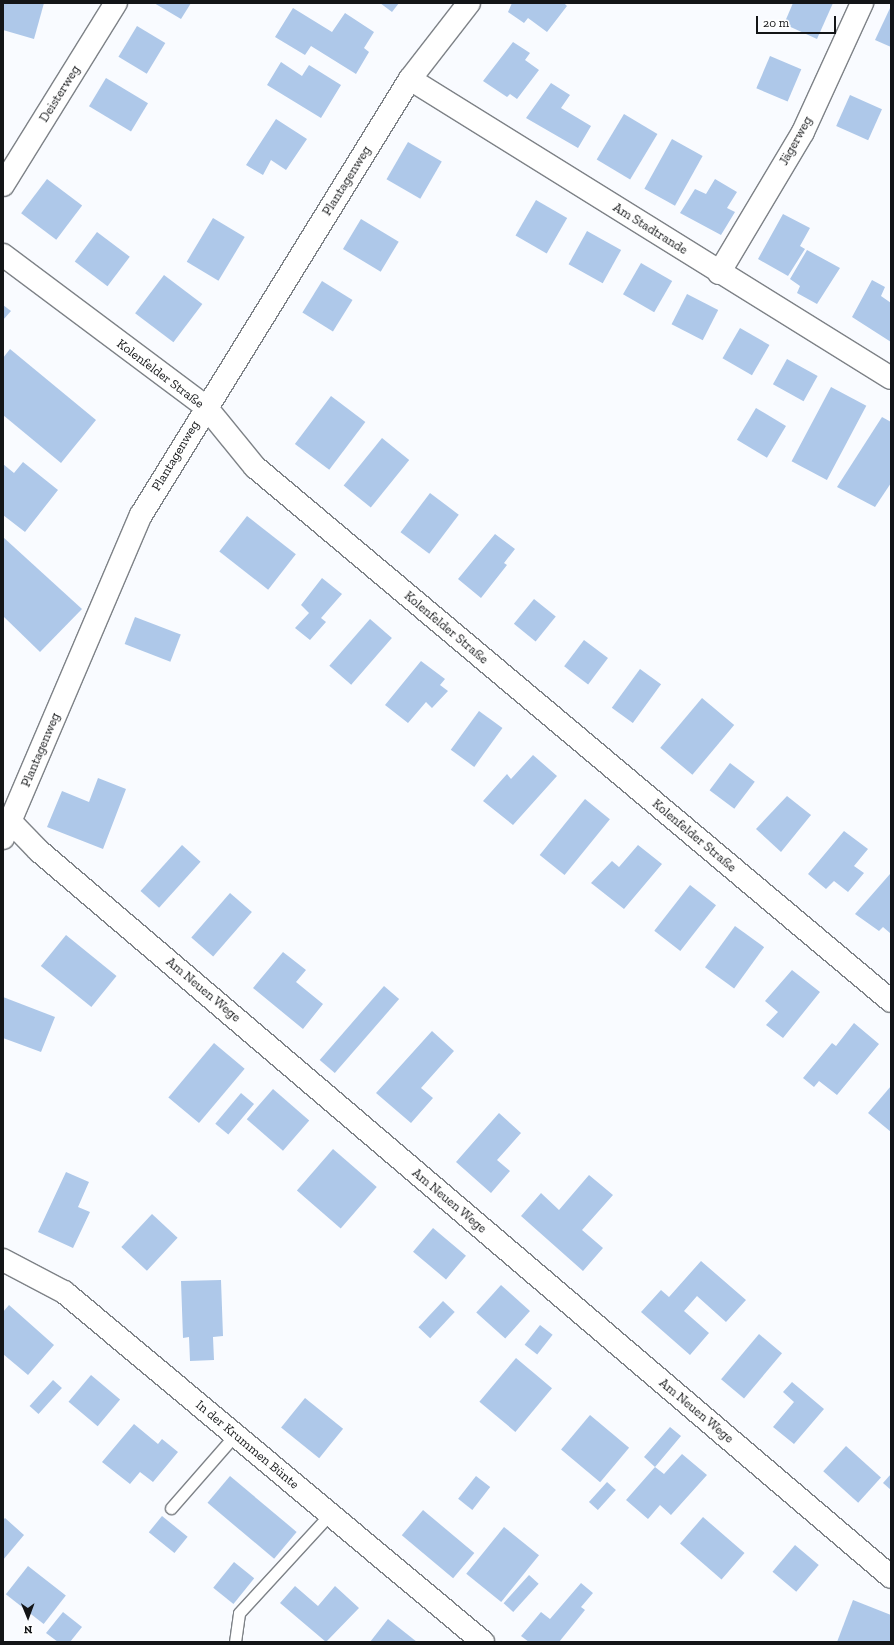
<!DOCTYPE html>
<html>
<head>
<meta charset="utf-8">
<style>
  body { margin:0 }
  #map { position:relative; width:894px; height:1645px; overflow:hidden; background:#f9fbff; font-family:"Zilla Slab",serif }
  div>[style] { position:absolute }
  .building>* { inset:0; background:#aec8e9; transform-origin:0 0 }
  .roads { filter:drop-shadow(1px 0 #7e8287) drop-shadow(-1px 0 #7e8287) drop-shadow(0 1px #7e8287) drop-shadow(0 -1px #7e8287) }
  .service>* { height:11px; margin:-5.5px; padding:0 5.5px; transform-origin:5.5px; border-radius:5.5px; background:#fff }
  .minor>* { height:22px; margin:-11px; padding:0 11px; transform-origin:11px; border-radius:11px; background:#fff }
  .secondary>* { height:22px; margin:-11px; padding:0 11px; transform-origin:11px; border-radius:11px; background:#fff }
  span { translate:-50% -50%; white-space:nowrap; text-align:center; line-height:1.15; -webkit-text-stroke:3px #fff; paint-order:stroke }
  .street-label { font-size:13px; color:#131517 }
  .frame { position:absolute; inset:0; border:4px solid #131517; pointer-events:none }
  .north { position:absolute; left:8px; top:1597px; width:40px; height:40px; -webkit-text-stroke:3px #fff; paint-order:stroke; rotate:179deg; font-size:11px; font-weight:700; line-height:16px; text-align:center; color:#131517 }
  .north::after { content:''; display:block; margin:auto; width:14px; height:18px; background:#131517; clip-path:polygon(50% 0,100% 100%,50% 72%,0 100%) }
  .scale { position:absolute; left:756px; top:16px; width:80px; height:18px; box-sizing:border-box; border:2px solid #131517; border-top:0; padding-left:5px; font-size:12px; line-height:14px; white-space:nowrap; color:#131517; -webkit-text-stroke:3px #fff; paint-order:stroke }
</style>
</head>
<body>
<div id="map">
  <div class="building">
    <div style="clip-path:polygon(3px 3px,44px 3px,34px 39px,3px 30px)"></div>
    <div style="clip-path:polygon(154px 3px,191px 3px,181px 19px)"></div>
    <div style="clip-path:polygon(380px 3px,399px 3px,392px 12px)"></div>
    <div style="clip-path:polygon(512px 3px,564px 3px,567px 6px,547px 32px,528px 18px,524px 23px,508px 12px)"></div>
    <div style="clip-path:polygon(793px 3px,833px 3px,817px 39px,784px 24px)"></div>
    <div style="clip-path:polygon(891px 6px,891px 47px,875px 40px)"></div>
    <div style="clip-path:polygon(293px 8px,332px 32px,345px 13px,374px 32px,364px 48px,369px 52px,356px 74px,311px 46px,305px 55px,275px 37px)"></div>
    <div style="left:137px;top:26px;width:33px;height:36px;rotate:31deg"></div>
    <div style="clip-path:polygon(513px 42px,530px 53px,525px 60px,539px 70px,517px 99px,510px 94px,507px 97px,483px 81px)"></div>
    <div style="left:770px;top:56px;width:34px;height:35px;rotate:23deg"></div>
    <div style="clip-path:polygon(281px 62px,302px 76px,309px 65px,341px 85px,321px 118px,267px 85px)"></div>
    <div style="left:106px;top:78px;width:49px;height:33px;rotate:31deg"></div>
    <div style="clip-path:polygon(551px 83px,570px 95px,561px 108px,591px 126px,578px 148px,526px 118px)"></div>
    <div style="left:850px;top:95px;width:35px;height:34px;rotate:24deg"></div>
    <div style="left:624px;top:114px;width:39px;height:53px;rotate:31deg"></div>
    <div style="clip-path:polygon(276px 119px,307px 139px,286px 170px,271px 160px,263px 175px,246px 165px)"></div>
    <div style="left:672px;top:139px;width:35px;height:57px;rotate:29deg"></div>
    <div style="left:408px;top:142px;width:39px;height:43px;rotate:30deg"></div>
    <div style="left:47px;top:179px;width:44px;height:43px;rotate:37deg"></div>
    <div style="clip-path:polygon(715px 179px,737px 192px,727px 208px,735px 212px,721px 235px,680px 213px,695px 189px,706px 194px)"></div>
    <div style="left:536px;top:200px;width:36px;height:41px;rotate:30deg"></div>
    <div style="clip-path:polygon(783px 214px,810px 228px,800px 246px,805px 249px,788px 276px,758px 259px)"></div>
    <div style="left:213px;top:218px;width:37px;height:51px;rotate:31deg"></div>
    <div style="left:361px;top:219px;width:44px;height:35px;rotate:31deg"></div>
    <div style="left:587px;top:231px;width:39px;height:38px;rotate:29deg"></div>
    <div style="left:97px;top:232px;width:41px;height:37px;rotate:37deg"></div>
    <div style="clip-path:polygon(807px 250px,840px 268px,817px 304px,797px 293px,800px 286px,790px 279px)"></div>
    <div style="left:641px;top:263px;width:36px;height:36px;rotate:30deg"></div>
    <div style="left:164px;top:275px;width:48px;height:48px;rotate:37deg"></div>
    <div style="clip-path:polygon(872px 280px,885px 287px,881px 296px,891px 303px,891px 342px,852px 317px)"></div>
    <div style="left:322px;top:281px;width:36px;height:37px;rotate:32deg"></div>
    <div style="left:687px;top:294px;width:35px;height:34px;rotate:27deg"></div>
    <div style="clip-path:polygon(3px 305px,11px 311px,3px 320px)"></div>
    <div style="left:740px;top:328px;width:34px;height:35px;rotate:30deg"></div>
    <div style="clip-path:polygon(10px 349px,96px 420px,61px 463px,3px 415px,3px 358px)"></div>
    <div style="left:787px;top:359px;width:35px;height:29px;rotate:29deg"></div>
    <div style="left:831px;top:387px;width:40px;height:84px;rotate:28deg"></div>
    <div style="left:331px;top:396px;width:43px;height:60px;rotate:37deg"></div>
    <div style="left:756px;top:408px;width:35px;height:37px;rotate:31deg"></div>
    <div style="clip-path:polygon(882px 417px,891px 422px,891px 483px,875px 507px,837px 487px)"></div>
    <div style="left:382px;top:438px;width:35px;height:61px;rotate:39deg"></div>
    <div style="clip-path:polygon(23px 462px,58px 490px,25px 532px,3px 515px,3px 464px,14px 473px)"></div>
    <div style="left:430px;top:493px;width:36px;height:49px;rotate:37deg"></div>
    <div style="left:247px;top:516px;width:62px;height:45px;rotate:38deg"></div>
    <div style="clip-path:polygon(495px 534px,515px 549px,504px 563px,507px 565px,481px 598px,458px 579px)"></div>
    <div style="clip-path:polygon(3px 537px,82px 609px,40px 652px,3px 616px)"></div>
    <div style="clip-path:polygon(322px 578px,342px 594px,321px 618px,326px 622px,310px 640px,295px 628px,309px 613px,301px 605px)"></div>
    <div style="left:534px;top:599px;width:28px;height:32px;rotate:39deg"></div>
    <div style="left:135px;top:617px;width:49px;height:29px;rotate:21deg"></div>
    <div style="left:370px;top:619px;width:29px;height:62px;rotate:41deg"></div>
    <div style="left:584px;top:640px;width:30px;height:33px;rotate:37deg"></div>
    <div style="clip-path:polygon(421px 661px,445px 679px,440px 685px,448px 691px,432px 708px,426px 702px,408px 723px,385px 705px)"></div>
    <div style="left:640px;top:669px;width:26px;height:48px;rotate:36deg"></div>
    <div style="left:702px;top:698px;width:42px;height:65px;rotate:40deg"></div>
    <div style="left:479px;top:711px;width:29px;height:48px;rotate:36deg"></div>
    <div style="clip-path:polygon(533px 755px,557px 776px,513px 825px,483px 801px,507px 774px,511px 779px)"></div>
    <div style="left:730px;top:763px;width:31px;height:34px;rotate:37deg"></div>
    <div style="clip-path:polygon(98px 778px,126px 789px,103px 849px,47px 827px,62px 791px,89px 802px)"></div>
    <div style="clip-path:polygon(787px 796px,811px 815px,781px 852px,756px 829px)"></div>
    <div style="left:585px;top:799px;width:32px;height:72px;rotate:39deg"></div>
    <div style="clip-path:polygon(844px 831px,868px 849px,854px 866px,864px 873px,848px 892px,834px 881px,826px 889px,808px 874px)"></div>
    <div style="left:182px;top:845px;width:25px;height:62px;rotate:42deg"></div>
    <div style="clip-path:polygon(638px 845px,662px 864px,624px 909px,591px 883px,612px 861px,619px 867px)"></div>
    <div style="clip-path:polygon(890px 874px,891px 876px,890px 933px,883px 927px,879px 931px,855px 914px)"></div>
    <div style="left:690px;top:885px;width:33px;height:58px;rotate:38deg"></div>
    <div style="left:230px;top:893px;width:29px;height:59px;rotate:41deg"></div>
    <div style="left:735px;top:926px;width:36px;height:51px;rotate:36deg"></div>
    <div style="left:66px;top:935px;width:65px;height:40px;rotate:39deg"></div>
    <div style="clip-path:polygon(283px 952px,306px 970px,296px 982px,323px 1004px,303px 1029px,253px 988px)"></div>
    <div style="clip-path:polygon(792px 970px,820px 992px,783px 1038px,766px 1025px,778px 1012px,765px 1001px)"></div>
    <div style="left:384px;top:986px;width:20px;height:98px;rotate:41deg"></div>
    <div style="clip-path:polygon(3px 997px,55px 1017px,41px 1052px,3px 1038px)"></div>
    <div style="clip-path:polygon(854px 1023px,879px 1044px,837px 1095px,819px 1081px,814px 1087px,803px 1078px,832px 1043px,836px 1046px)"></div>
    <div style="clip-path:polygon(432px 1031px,454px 1051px,421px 1088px,433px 1098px,411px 1123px,376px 1093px)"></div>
    <div style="left:214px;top:1043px;width:40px;height:71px;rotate:40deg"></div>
    <div style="clip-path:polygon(891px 1086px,891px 1132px,868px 1113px)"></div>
    <div style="left:273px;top:1089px;width:48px;height:40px;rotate:41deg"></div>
    <div style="left:241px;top:1093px;width:17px;height:40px;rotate:40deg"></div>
    <div style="clip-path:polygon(499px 1113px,521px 1133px,497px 1160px,510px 1171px,491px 1193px,456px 1162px)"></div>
    <div style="left:333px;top:1149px;width:58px;height:55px;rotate:41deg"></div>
    <div style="clip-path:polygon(66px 1172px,89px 1182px,78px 1207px,90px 1212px,73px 1248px,38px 1232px)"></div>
    <div style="clip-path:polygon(589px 1175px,613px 1195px,582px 1230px,603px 1248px,583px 1271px,521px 1216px,541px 1193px,559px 1210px)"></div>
    <div style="left:152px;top:1214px;width:35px;height:45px;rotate:43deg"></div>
    <div style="left:433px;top:1228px;width:43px;height:31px;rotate:40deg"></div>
    <div style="clip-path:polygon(701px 1261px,746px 1300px,726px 1322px,697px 1296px,684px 1311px,709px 1333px,690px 1355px,641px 1312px,661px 1290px,669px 1297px)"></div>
    <div style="clip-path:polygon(221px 1280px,223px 1336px,213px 1337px,214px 1360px,190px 1361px,189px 1337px,183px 1338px,181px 1281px)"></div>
    <div style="left:501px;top:1285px;width:39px;height:37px;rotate:42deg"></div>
    <div style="left:443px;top:1301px;width:16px;height:36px;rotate:43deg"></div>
    <div style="clip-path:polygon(9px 1305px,54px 1345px,28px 1375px,3px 1354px,3px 1312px)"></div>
    <div style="left:540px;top:1325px;width:16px;height:25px;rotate:38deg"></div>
    <div style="left:759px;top:1334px;width:30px;height:59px;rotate:40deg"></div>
    <div style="left:516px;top:1358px;width:47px;height:57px;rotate:40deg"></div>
    <div style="left:91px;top:1375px;width:38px;height:35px;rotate:40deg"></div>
    <div style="left:53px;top:1380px;width:12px;height:35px;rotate:42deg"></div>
    <div style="clip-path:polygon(792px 1382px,824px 1409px,794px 1444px,773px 1427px,794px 1402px,783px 1392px)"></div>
    <div style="left:305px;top:1398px;width:49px;height:38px;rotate:39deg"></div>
    <div style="left:590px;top:1415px;width:51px;height:45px;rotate:40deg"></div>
    <div style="clip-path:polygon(134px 1424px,158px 1444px,162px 1439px,178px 1452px,153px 1482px,140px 1472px,130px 1484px,102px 1462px)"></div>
    <div style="clip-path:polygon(670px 1427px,681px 1436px,655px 1467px,664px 1474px,682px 1454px,707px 1475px,671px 1515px,660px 1505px,648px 1519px,626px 1500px,655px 1467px,644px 1457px)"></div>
    <div style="left:846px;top:1446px;width:47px;height:34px;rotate:42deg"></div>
    <div style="clip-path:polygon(891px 1474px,891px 1490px,883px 1483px)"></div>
    <div style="left:230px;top:1476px;width:87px;height:35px;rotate:40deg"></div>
    <div style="left:476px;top:1476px;width:18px;height:29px;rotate:38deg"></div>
    <div style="left:607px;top:1482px;width:12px;height:27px;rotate:42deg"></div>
    <div style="left:423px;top:1510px;width:67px;height:33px;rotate:40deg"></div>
    <div style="left:162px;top:1516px;width:33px;height:21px;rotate:39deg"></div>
    <div style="left:703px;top:1517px;width:55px;height:35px;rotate:41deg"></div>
    <div style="clip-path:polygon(5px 1518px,24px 1535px,3px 1560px,3px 1520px)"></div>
    <div style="left:504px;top:1527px;width:45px;height:60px;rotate:39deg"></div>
    <div style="left:795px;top:1545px;width:31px;height:35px;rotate:40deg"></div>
    <div style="left:234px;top:1562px;width:26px;height:33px;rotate:39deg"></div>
    <div style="left:28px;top:1566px;width:48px;height:36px;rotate:38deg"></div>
    <div style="left:529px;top:1575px;width:13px;height:38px;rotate:42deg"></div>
    <div style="clip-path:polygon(581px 1583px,593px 1593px,581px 1607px,585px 1610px,559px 1642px,529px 1642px,521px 1636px,541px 1612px,550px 1619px)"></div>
    <div style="clip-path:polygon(295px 1586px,318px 1606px,335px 1586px,359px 1608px,326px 1642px,280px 1603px)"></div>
    <div style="clip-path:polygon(853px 1600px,891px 1615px,891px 1642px,837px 1642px)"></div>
    <div style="clip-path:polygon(63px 1612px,82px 1627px,70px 1642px,58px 1642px,46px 1633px)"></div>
    <div style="clip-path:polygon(388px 1619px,417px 1642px,370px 1642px)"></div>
  </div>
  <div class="roads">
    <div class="service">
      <div style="left:171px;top:1508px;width:97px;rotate:-48.8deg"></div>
      <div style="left:235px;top:1642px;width:29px;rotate:-82deg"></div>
      <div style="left:239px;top:1613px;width:134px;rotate:-47.4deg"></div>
    </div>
    <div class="minor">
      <div style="left:410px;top:79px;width:566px;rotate:31.87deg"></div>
      <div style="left:3px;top:185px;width:214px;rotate:-58.2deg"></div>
      <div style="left:719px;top:273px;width:164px;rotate:-59.2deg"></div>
      <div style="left:803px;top:132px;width:142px;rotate:-65.4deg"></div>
      <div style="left:10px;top:821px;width:42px;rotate:46deg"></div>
      <div style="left:39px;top:851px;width:1119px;rotate:40.43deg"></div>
      <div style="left:3px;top:838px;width:351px;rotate:-66.9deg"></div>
      <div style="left:141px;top:515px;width:512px;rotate:-58.33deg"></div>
      <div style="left:410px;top:79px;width:96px;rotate:-52.2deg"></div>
      <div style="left:3px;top:1260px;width:69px;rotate:27.7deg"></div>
      <div style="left:64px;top:1292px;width:546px;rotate:39.87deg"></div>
    </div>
    <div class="secondary">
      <div style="left:3px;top:255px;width:254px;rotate:36.8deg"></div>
      <div style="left:206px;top:407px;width:77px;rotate:50.8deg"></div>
      <div style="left:255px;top:467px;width:830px;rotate:40.02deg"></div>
    </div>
  </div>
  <div class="street-label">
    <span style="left:60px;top:94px;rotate:-58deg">Deisterweg</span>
    <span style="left:796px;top:141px;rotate:-61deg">Jägerweg</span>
    <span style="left:347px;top:181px;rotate:-58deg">Plantagenweg</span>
    <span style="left:650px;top:229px;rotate:32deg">Am Stadtrande</span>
    <span style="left:160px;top:374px;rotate:37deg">Kolenfelder Straße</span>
    <span style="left:176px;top:456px;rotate:-59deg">Plantagenweg</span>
    <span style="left:446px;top:628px;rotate:40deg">Kolenfelder Straße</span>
    <span style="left:41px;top:750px;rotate:-67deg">Plantagenweg</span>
    <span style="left:694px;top:836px;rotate:40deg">Kolenfelder Straße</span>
    <span style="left:203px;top:990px;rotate:40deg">Am Neuen Wege</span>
    <span style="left:449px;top:1201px;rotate:40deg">Am Neuen Wege</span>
    <span style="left:696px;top:1411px;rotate:40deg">Am Neuen Wege</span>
    <span style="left:247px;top:1445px;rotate:40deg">In der Krummen Bünte</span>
  </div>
  <div class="frame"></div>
  <div class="north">N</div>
  <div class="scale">20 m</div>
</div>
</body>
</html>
